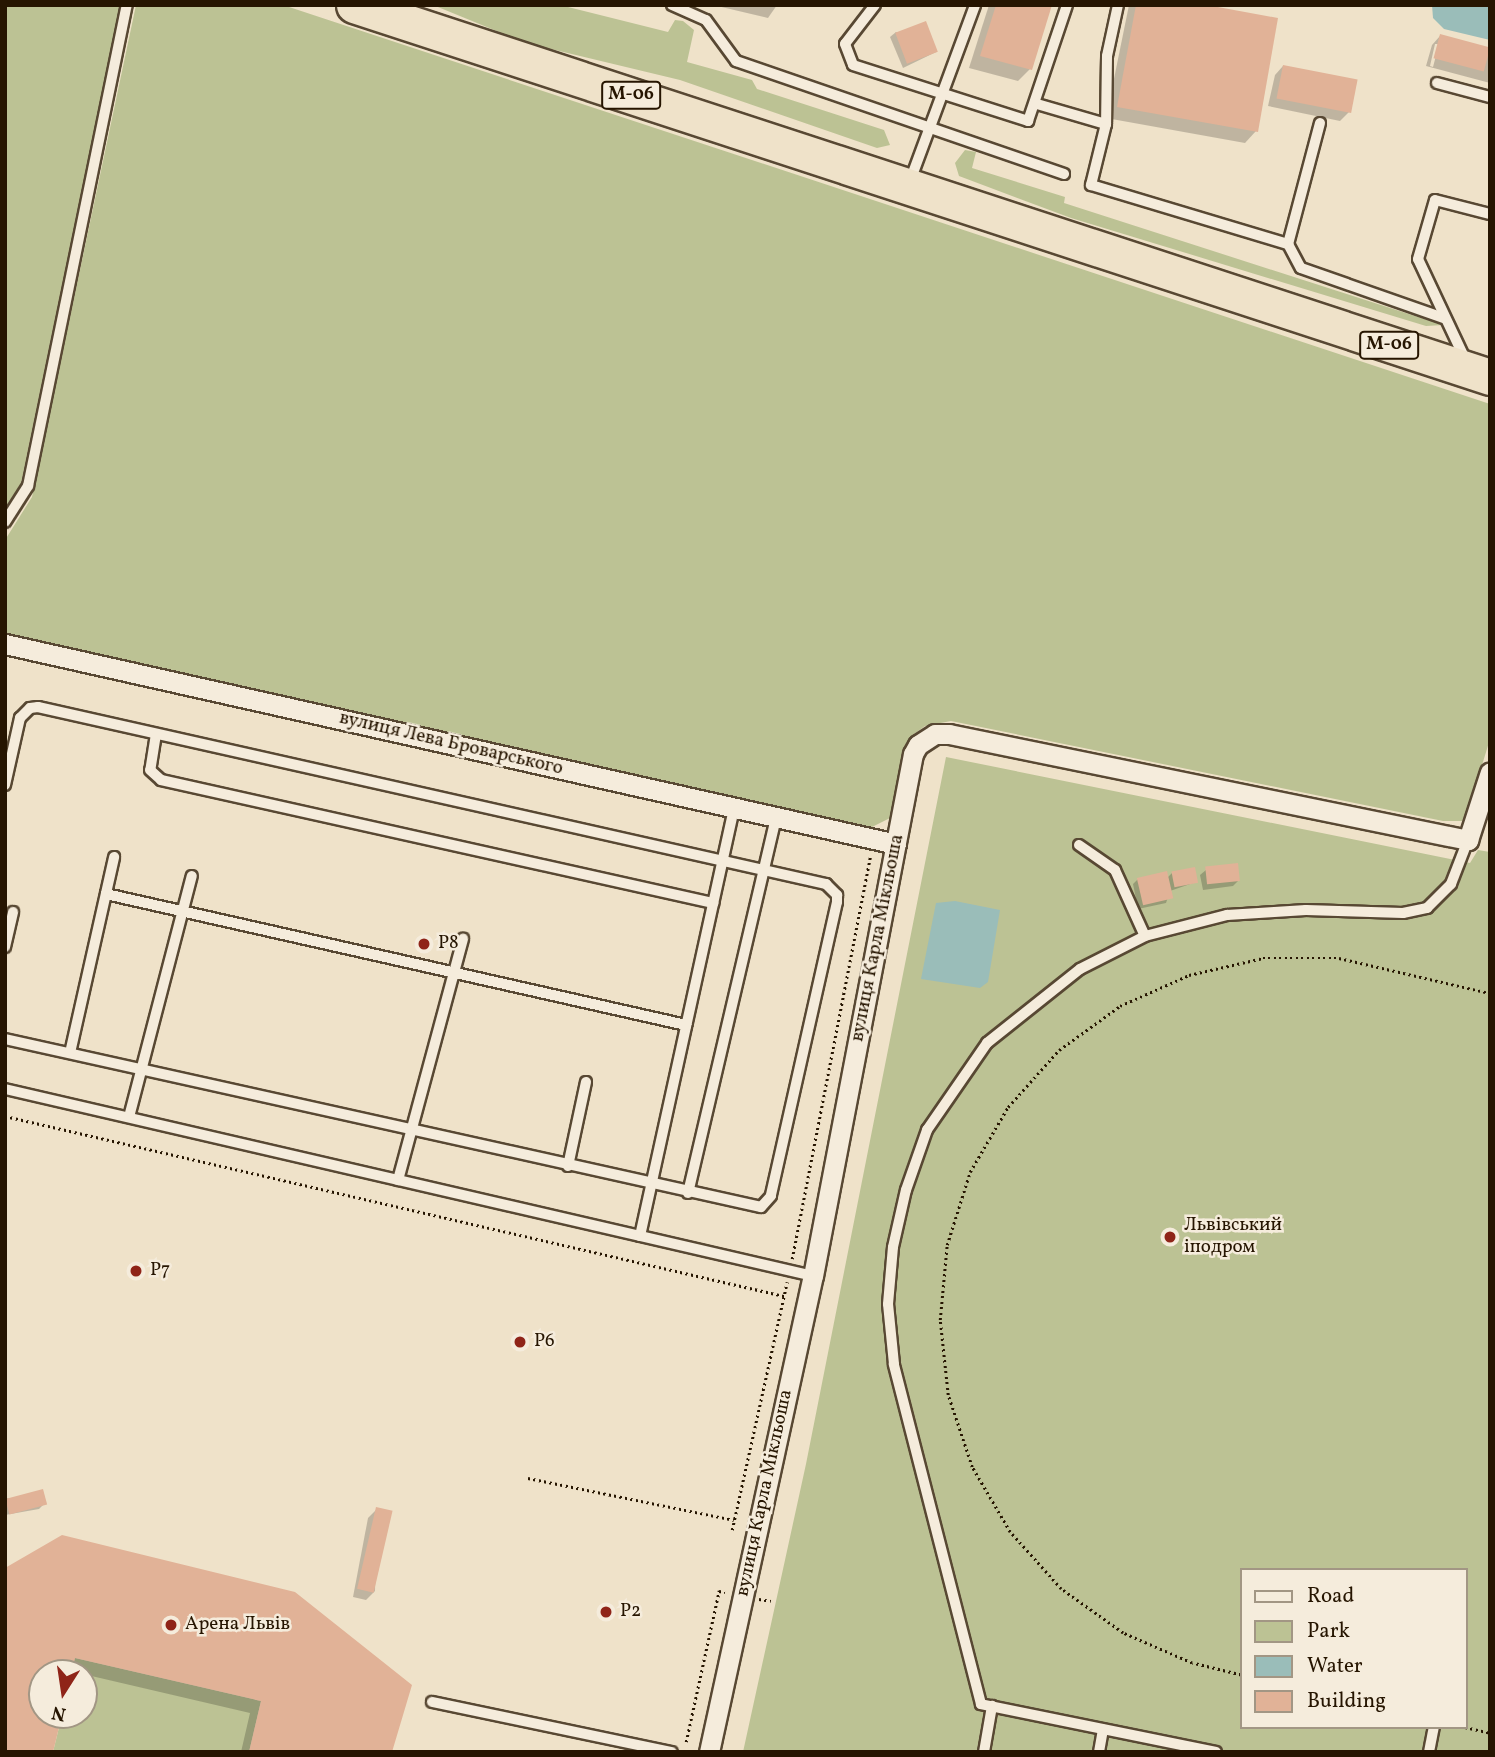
<!DOCTYPE html>
<html>
<head>
<meta charset="utf-8">
<style>
  body { margin:0 }
  #map { position:relative; width:1495px; height:1757px; overflow:hidden; background:#efe2c9; font-family:Vollkorn,serif }
  div>[style] { position:absolute }
  .green>* { inset:0; background:#bcc294 }
  .water>* { inset:0; background:#9abdb9 }
  .shadow>* { inset:0; background:#0003 }
  .building>* { inset:0; background:#e1b297; transform-origin:0 0 }
  .path>* { height:2.5px; margin-top:-1.25px; transform-origin:0; background:repeating-linear-gradient(90deg,#261501 0 2px,transparent 0 5.5px) }
  .roads { filter:drop-shadow(2px 0 #584833) drop-shadow(-2px 0 #584833) drop-shadow(0 2px #584833) drop-shadow(0 -2px #584833) }
  .lane>* { height:10px; margin:-5px; padding:0 5px; transform-origin:5px; border-radius:5px; background:#f5ecdc }
  .street>* { height:19px; margin:-9.5px; padding:0 9.5px; transform-origin:9.5px; border-radius:9.5px; background:#f5ecdc }
  .highway>* { height:35px; margin:-17.5px; padding:0 17.5px; transform-origin:17.5px; border-radius:17.5px; background:#efe2c9 }
  .dots>* { width:19px; height:19px; translate:-50% -50%; box-sizing:border-box; border:4px solid #f5ecdc; border-radius:50% }
  span { translate:-50% -50%; white-space:nowrap; text-align:center; line-height:1.15; -webkit-text-stroke:5px #f5ecdc; paint-order:stroke }
  .shield-label span { padding:2px 5px; background:#f5ecdc; border:2px solid; border-radius:5px; -webkit-text-stroke-width:0 }
  .shield-label { font-size:18px; color:#261501; font-weight:700 }
  .street-label { font-size:19px; color:#261501 }
  .poi-label { font-size:19px; color:#261501 }
  .left { translate:0 -50%; text-align:left }
  .frame { position:absolute; inset:0; border:7px solid #261501; pointer-events:none }
  .legend { position:absolute; left:1240px; top:1568px; width:228px; height:161px; box-sizing:border-box; background:#f5ecdc; border:2px solid #a29684; margin:0; padding:9px 12px; list-style:none; font-size:21px; color:#261501 }
  .legend li { display:flex; align-items:center; gap:14px; height:35px }
  .legend b { width:35px; border:2px solid #a29684 }
  .north { position:absolute; left:28px; top:1659px; width:70px; height:70px; box-sizing:border-box; background:#f5ecdc; border:2px solid #a29684; border-radius:50%; rotate:192deg; font-size:19px; font-weight:700; line-height:28px; text-align:center; color:#261501 }
  .north::after { content:''; display:block; margin:auto; width:24px; height:32px; background:#8f2418; clip-path:polygon(50% 0,100% 100%,50% 72%,0 100%) }
</style>
</head>
<body>
<div id="map">
  <div class="green">
    <div style="clip-path:polygon(5px 5px,120px 5px,21px 484px,5px 508px)"></div>
    <div style="clip-path:polygon(136px 5px,283px 5px,1490px 404px,1490px 739px,1468px 811px,1462px 821px,1443px 821px,951px 721px,925px 726px,914px 734px,906px 745px,890px 818px,868px 829px,5px 633px,5px 540px,32px 497px)"></div>
    <div style="clip-path:polygon(433px 5px,560px 5px,668px 32px,675px 20px,683px 21px,694px 30px,687px 62px,752px 80px,757px 89px,884px 130px,890px 145px,877px 148px,680px 80px,526px 43px)"></div>
    <div style="clip-path:polygon(965px 150px,976px 152px,972px 168px,1065px 197px,1064px 203px,1443px 325px,1426px 326px,1071px 218px,959px 176px,955px 163px)"></div>
    <div style="clip-path:polygon(evenodd,946px 757px,1470px 863px,1478px 850px,1490px 852px,1490px 1752px,743px 1752px,806px 1464px,946px 757px,1241px 1570px,1465px 1570px,1465px 1727px,1241px 1727px,1241px 1570px)"></div>
    <div style="clip-path:polygon(75px 1658px,261px 1701px,249px 1752px,53px 1752px,62px 1715px,84px 1715px,84px 1673px,71px 1673px)"></div>
  </div>
  <div class="water">
    <div style="clip-path:polygon(1432px 5px,1490px 5px,1490px 40px,1444px 29px,1433px 18px)"></div>
    <div style="clip-path:polygon(955px 901px,1000px 910px,988px 982px,980px 988px,921px 979px,936px 903px)"></div>
  </div>
  <div class="shadow">
    <div style="clip-path:polygon(713px 5px,777px 5px,768px 18px)"></div>
    <div style="clip-path:polygon(989px 5px,1050px 5px,1030px 69px,1018px 81px,969px 68px)"></div>
    <div style="clip-path:polygon(1129px 5px,1197px 5px,1256px 131px,1245px 143px,1106px 118px)"></div>
    <div style="clip-path:polygon(896px 32px,936px 52px,903px 68px,890px 37px)"></div>
    <div style="clip-path:polygon(evenodd,1440px 36px,1490px 49px,1490px 83px,1426px 66px,1432px 45px,1440px 36px,1435px 44px,1439px 44px,1433px 67px,1430px 66px,1435px 44px)"></div>
    <div style="clip-path:polygon(1283px 66px,1349px 112px,1340px 121px,1268px 106px,1275px 75px)"></div>
    <div style="clip-path:polygon(1206px 870px,1239px 880px,1233px 886px,1203px 890px,1200px 875px)"></div>
    <div style="clip-path:polygon(1172px 873px,1196px 882px,1170px 891px,1166px 903px,1138px 909px,1133px 884px,1138px 879px,1167px 878px)"></div>
    <div style="clip-path:polygon(5px 1498px,45px 1503px,39px 1509px,5px 1515px)"></div>
    <div style="clip-path:polygon(377px 1509px,375px 1591px,366px 1600px,353px 1597px,368px 1518px)"></div>
    <div style="clip-path:polygon(5px 1570px,390px 1752px,241px 1752px,250px 1713px,70px 1671px,42px 1673px,42px 1715px,60px 1715px,5px 1752px)"></div>
  </div>
  <div class="building">
    <div style="clip-path:polygon(996px 5px,1052px 5px,1032px 70px,980px 56px)"></div>
    <div style="clip-path:polygon(1136px 5px,1207px 5px,1278px 18px,1258px 132px,1117px 107px)"></div>
    <div style="left:926px;top:21px;width:33px;height:33px;rotate:69deg"></div>
    <div style="left:1440px;top:34px;width:52px;height:25px;rotate:15deg"></div>
    <div style="left:1283px;top:65px;width:76px;height:34px;rotate:11deg"></div>
    <div style="left:1238px;top:863px;width:18px;height:33px;rotate:84deg"></div>
    <div style="left:1195px;top:867px;width:16px;height:24px;rotate:79deg"></div>
    <div style="left:1167px;top:871px;width:28px;height:31px;rotate:77deg"></div>
    <div style="left:43px;top:1489px;width:16px;height:39px;rotate:75deg"></div>
    <div style="left:376px;top:1507px;width:17px;height:84px;rotate:13deg"></div>
    <div style="clip-path:polygon(62px 1535px,295px 1592px,412px 1685px,392px 1752px,249px 1752px,261px 1701px,75px 1658px,71px 1673px,42px 1673px,42px 1715px,62px 1715px,53px 1752px,5px 1752px,5px 1568px)"></div>
  </div>
  <div class="path">
    <div style="left:5px;top:1116px;width:800px;rotate:13.01deg"></div>
    <div style="left:792px;top:1259px;width:410px;rotate:-79deg"></div>
    <div style="left:528px;top:1478px;width:210px;rotate:11.5deg"></div>
    <div style="left:732px;top:1530px;width:254px;rotate:-77.5deg"></div>
    <div style="left:759px;top:1599px;width:12px;rotate:9deg"></div>
    <div style="left:1241px;top:1675px;width:50px;rotate:-166.2deg"></div>
    <div style="left:1192px;top:1663px;width:75px;rotate:-156.5deg"></div>
    <div style="left:1123px;top:1633px;width:76px;rotate:-144.6deg"></div>
    <div style="left:1061px;top:1589px;width:76px;rotate:-131.8deg"></div>
    <div style="left:1010px;top:1532px;width:75px;rotate:-120.3deg"></div>
    <div style="left:972px;top:1467px;width:76px;rotate:-108.4deg"></div>
    <div style="left:948px;top:1395px;width:75px;rotate:-96.1deg"></div>
    <div style="left:940px;top:1320px;width:75px;rotate:-84.7deg"></div>
    <div style="left:947px;top:1245px;width:77px;rotate:-72.5deg"></div>
    <div style="left:970px;top:1172px;width:75px;rotate:-59.7deg"></div>
    <div style="left:1008px;top:1107px;width:76px;rotate:-48.2deg"></div>
    <div style="left:1059px;top:1050px;width:75px;rotate:-35.8deg"></div>
    <div style="left:1120px;top:1006px;width:76px;rotate:-24.2deg"></div>
    <div style="left:1189px;top:975px;width:76px;rotate:-12.9deg"></div>
    <div style="left:1263px;top:958px;width:76px"></div>
    <div style="left:1339px;top:958px;width:155px;rotate:13.1deg"></div>
    <div style="left:1465px;top:1727px;width:26px;rotate:13deg"></div>
    <div style="left:686px;top:1742px;width:155px;rotate:-77.7deg"></div>
    <div style="left:719px;top:1591px;width:6px;rotate:9deg"></div>
  </div>
  <div class="roads">
    <div class="lane">
      <div style="left:672px;top:5px;width:37px;rotate:24deg"></div>
      <div style="left:706px;top:20px;width:51px;rotate:53.8deg"></div>
      <div style="left:736px;top:61px;width:347px;rotate:19deg"></div>
      <div style="left:875px;top:5px;width:49px;rotate:127.6deg"></div>
      <div style="left:845px;top:44px;width:22px;rotate:69deg"></div>
      <div style="left:853px;top:65px;width:184px;rotate:17.7deg"></div>
      <div style="left:1028px;top:121px;width:122px;rotate:-71.4deg"></div>
      <div style="left:1118px;top:5px;width:52px;rotate:102.2deg"></div>
      <div style="left:1107px;top:56px;width:68px;rotate:90.8deg"></div>
      <div style="left:1106px;top:124px;width:63px;rotate:103.8deg"></div>
      <div style="left:1091px;top:185px;width:206px;rotate:16.7deg"></div>
      <div style="left:1437px;top:83px;width:55px;rotate:14.8deg"></div>
      <div style="left:1037px;top:104px;width:72px;rotate:16.2deg"></div>
      <div style="left:1320px;top:123px;width:125px;rotate:104.8deg"></div>
      <div style="left:1288px;top:244px;width:27px;rotate:62deg"></div>
      <div style="left:1301px;top:268px;width:151px;rotate:19.3deg"></div>
      <div style="left:910px;top:181px;width:188px;rotate:-69.7deg"></div>
      <div style="left:1465px;top:359px;width:110px;rotate:-115.2deg"></div>
      <div style="left:1418px;top:259px;width:61px;rotate:-73.9deg"></div>
      <div style="left:1435px;top:200px;width:57px;rotate:14.3deg"></div>
      <div style="left:5px;top:522px;width:43px;rotate:-57.4deg"></div>
      <div style="left:28px;top:486px;width:491px;rotate:-78.4deg"></div>
      <div style="left:156px;top:734px;width:36px;rotate:99deg"></div>
      <div style="left:150px;top:770px;width:15px;rotate:42deg"></div>
      <div style="left:161px;top:780px;width:566px;rotate:12.56deg"></div>
      <div style="left:5px;top:785px;width:69px;rotate:-77.4deg"></div>
      <div style="left:20px;top:718px;width:14px;rotate:-45deg"></div>
      <div style="left:30px;top:708px;width:8px;rotate:-7deg"></div>
      <div style="left:38px;top:707px;width:808px;rotate:12.66deg"></div>
      <div style="left:826px;top:884px;width:16px;rotate:45deg"></div>
      <div style="left:837px;top:895px;width:7px;rotate:90deg"></div>
      <div style="left:837px;top:902px;width:301px;rotate:102.7deg"></div>
      <div style="left:771px;top:1196px;width:15px;rotate:132deg"></div>
      <div style="left:761px;top:1207px;width:774px;rotate:-167.47deg"></div>
      <div style="left:1079px;top:845px;width:44px;rotate:34.8deg"></div>
      <div style="left:1115px;top:870px;width:72px;rotate:65.6deg"></div>
      <div style="left:106px;top:894px;width:595px;rotate:12.73deg"></div>
      <div style="left:5px;top:947px;width:36px;rotate:-77deg"></div>
      <div style="left:70px;top:1053px;width:201px;rotate:-77.3deg"></div>
      <div style="left:5px;top:1089px;width:829px;rotate:13.03deg"></div>
      <div style="left:129px;top:1117px;width:249px;rotate:-75.4deg"></div>
      <div style="left:568px;top:1166px;width:86px;rotate:-77.9deg"></div>
      <div style="left:398px;top:1180px;width:250px;rotate:-74.9deg"></div>
      <div style="left:688px;top:1193px;width:386px;rotate:-76.8deg"></div>
      <div style="left:640px;top:1236px;width:438px;rotate:-77.6deg"></div>
      <div style="left:432px;top:1702px;width:245px;rotate:11.8deg"></div>
      <div style="left:984px;top:1752px;width:47px;rotate:-80.1deg"></div>
      <div style="left:1099px;top:1752px;width:23px;rotate:-80deg"></div>
      <div style="left:1216px;top:1752px;width:240px;rotate:-168.5deg"></div>
      <div style="left:981px;top:1704px;width:351px;rotate:-104.4deg"></div>
      <div style="left:894px;top:1364px;width:60px;rotate:-95.7deg"></div>
      <div style="left:888px;top:1304px;width:57px;rotate:-85deg"></div>
      <div style="left:893px;top:1247px;width:58px;rotate:-77.2deg"></div>
      <div style="left:906px;top:1190px;width:64px;rotate:-70.7deg"></div>
      <div style="left:927px;top:1130px;width:106px;rotate:-55.4deg"></div>
      <div style="left:987px;top:1043px;width:119px;rotate:-38.5deg"></div>
      <div style="left:1080px;top:969px;width:73px;rotate:-26.9deg"></div>
      <div style="left:1145px;top:936px;width:85px;rotate:-14.4deg"></div>
      <div style="left:1227px;top:915px;width:79px;rotate:-3.6deg"></div>
      <div style="left:1306px;top:910px;width:97px;rotate:1.8deg"></div>
      <div style="left:1403px;top:913px;width:25px;rotate:-12deg"></div>
      <div style="left:1427px;top:908px;width:34px;rotate:-45deg"></div>
      <div style="left:1451px;top:884px;width:47px;rotate:-68.9deg"></div>
      <div style="left:1429px;top:1752px;width:25px;rotate:-79deg"></div>
    </div>
    <div class="street">
      <div style="left:5px;top:644px;width:913px;rotate:12.65deg"></div>
      <div style="left:709px;top:1752px;width:487px;rotate:-77.7deg"></div>
      <div style="left:813px;top:1276px;width:531px;rotate:-79.16deg"></div>
      <div style="left:913px;top:754px;width:10px;rotate:-61deg"></div>
      <div style="left:918px;top:745px;width:20px;rotate:-33deg"></div>
      <div style="left:935px;top:734px;width:14px"></div>
      <div style="left:949px;top:734px;width:530px;rotate:11.54deg"></div>
      <div style="left:1468px;top:840px;width:71px;rotate:-72.1deg"></div>
    </div>
    <div class="highway">
      <div style="left:354px;top:5px;width:1195px;rotate:18.13deg"></div>
    </div>
  </div>
  <div class="dots">
    <div style="left:424px;top:944px;background:#8f2418"></div>
    <div style="left:1170px;top:1237px;background:#8f2418"></div>
    <div style="left:136px;top:1271px;background:#8f2418"></div>
    <div style="left:520px;top:1342px;background:#8f2418"></div>
    <div style="left:606px;top:1612px;background:#8f2418"></div>
    <div style="left:171px;top:1625px;background:#8f2418"></div>
  </div>
  <div class="shield-label">
    <span style="left:631px;top:95px">М-06</span>
    <span style="left:1389px;top:345px">М-06</span>
  </div>
  <div class="street-label">
    <span style="left:451px;top:744px;rotate:13deg">вулиця Лева Броварського</span>
    <span style="left:878px;top:938px;rotate:-79deg">вулиця Карла Мікльоша</span>
    <span style="left:765px;top:1493px;rotate:-78deg">вулиця Карла Мікльоша</span>
  </div>
  <div class="poi-label">
    <span class="left" style="left:438px;top:944px">P8</span>
    <span class="left" style="left:1184px;top:1237px">Львівський<br>іподром</span>
    <span class="left" style="left:150px;top:1271px">P7</span>
    <span class="left" style="left:534px;top:1342px">P6</span>
    <span class="left" style="left:620px;top:1612px">P2</span>
    <span class="left" style="left:185px;top:1625px">Арена Львів</span>
  </div>
  <div class="frame"></div>
  <ul class="legend">
  <li><b style="height:9px;background:#f5ecdc"></b>Road</li>
  <li><b style="height:19px;background:#bcc294"></b>Park</li>
  <li><b style="height:19px;background:#9abdb9"></b>Water</li>
  <li><b style="height:19px;background:#e1b297"></b>Building</li>
  </ul>
  <div class="north">N</div>
</div>
</body>
</html>
